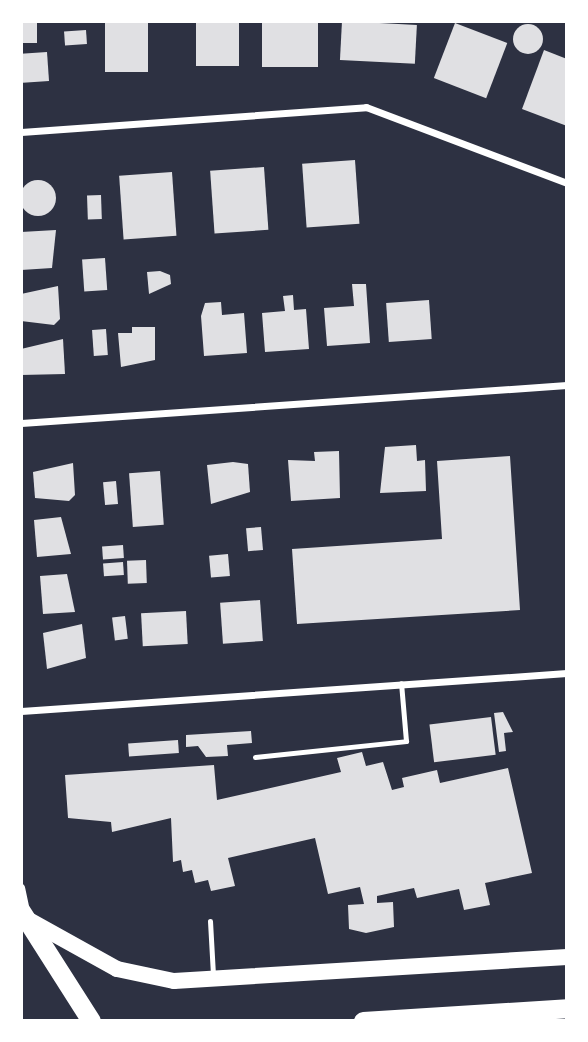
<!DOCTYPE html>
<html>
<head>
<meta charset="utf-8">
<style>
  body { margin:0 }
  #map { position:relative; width:588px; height:1042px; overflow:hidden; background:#2d3142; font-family:"Roboto Condensed",sans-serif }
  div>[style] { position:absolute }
  .building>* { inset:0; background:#e0e0e3; transform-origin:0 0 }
  .round { border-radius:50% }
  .service>* { height:5px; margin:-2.5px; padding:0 2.5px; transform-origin:2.5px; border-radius:2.5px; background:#fff }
  .minor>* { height:7px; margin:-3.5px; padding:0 3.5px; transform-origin:3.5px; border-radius:3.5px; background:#fff }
  .primary>* { height:16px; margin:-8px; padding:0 8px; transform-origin:8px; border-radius:8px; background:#fff }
  .motorway>* { height:19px; margin:-9.5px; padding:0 9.5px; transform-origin:9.5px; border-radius:9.5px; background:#fff }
  span { translate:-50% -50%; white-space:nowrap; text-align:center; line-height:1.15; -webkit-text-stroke:7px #fff; paint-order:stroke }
  .frame { position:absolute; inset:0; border:23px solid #fff; pointer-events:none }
</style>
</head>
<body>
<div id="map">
  <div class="building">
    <div style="left:21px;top:21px;width:16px;height:22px"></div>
    <div style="left:105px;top:21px;width:43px;height:51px"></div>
    <div style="left:196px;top:21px;width:43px;height:45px"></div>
    <div style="left:262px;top:21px;width:56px;height:46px"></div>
    <div style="left:342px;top:21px;width:75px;height:39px;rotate:3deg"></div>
    <div style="left:455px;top:23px;width:56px;height:59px;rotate:21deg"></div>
    <div class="round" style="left:513px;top:24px;width:30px;height:30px"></div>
    <div style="left:86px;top:30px;width:14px;height:22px;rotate:86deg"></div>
    <div style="clip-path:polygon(544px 50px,567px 59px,567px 126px,522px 109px)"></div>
    <div style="left:47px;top:52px;width:29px;height:26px;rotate:86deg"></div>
    <div style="left:355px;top:160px;width:64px;height:53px;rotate:86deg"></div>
    <div style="left:264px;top:167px;width:63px;height:54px;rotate:86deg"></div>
    <div style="left:172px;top:172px;width:64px;height:53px;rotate:86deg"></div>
    <div class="round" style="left:20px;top:180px;width:36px;height:36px"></div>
    <div style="left:101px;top:195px;width:24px;height:14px;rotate:88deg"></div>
    <div style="clip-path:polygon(56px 230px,52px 268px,21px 270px,21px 232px)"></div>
    <div style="left:105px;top:258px;width:32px;height:23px;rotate:86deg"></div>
    <div style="clip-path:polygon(160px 271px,170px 275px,171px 284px,149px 294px,147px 272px)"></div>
    <div style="clip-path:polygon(352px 284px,366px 284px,370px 343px,327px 346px,324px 308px,354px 306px)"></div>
    <div style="clip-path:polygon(58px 286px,60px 319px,54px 325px,21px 321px,21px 294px)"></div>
    <div style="clip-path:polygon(293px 295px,294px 310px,306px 309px,309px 349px,265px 352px,262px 313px,285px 311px,283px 296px)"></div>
    <div style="left:429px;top:300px;width:39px;height:43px;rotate:86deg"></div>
    <div style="clip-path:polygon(221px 302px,222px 315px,244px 313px,247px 353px,204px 356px,201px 316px,205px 303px)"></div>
    <div style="clip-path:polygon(132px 327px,155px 327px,155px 360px,121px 367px,118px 333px,132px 333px)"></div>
    <div style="left:106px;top:329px;width:26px;height:14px;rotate:86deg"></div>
    <div style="clip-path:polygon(63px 339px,65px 374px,21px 375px,21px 349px)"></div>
    <div style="clip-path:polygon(416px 445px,417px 461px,425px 460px,426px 491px,380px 493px,385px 447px)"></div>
    <div style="clip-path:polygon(339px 451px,340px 498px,291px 501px,288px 460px,315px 461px,314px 452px)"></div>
    <div style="clip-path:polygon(510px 456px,520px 610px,297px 624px,292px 549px,442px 539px,437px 461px)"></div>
    <div style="clip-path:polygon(233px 462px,248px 464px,250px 492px,211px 504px,207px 465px)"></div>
    <div style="clip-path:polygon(73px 463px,75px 495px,69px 501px,35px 498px,33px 472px)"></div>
    <div style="left:160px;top:471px;width:54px;height:31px;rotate:86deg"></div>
    <div style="left:116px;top:481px;width:23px;height:13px;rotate:85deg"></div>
    <div style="clip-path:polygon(61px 517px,71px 554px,37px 557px,34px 520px)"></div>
    <div style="left:261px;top:527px;width:23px;height:15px;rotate:85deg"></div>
    <div style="left:123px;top:545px;width:13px;height:21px;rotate:86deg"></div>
    <div style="left:228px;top:554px;width:22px;height:19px;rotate:85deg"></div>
    <div style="left:146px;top:560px;width:23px;height:19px;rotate:88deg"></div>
    <div style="left:123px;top:562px;width:13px;height:20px;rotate:86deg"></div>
    <div style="clip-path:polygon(67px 574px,75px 612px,43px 614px,40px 576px)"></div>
    <div style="left:260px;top:600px;width:41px;height:40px;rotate:86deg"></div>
    <div style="left:186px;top:611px;width:33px;height:45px;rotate:87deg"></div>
    <div style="left:125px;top:616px;width:23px;height:13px;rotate:83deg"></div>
    <div style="clip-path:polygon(82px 624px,86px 658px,47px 669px,43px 633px)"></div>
    <div style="clip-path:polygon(503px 712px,513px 732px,504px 733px,506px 751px,499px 752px,494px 713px)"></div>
    <div style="left:491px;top:717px;width:38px;height:62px;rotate:83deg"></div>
    <div style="clip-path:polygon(251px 731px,252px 743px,227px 745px,228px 756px,206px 757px,198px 746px,186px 747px,186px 735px)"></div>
    <div style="left:178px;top:740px;width:13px;height:50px;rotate:86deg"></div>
    <div style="clip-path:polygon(362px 752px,366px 766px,383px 762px,392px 790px,404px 787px,402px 778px,437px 770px,440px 783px,508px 768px,532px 873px,485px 883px,490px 905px,464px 910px,459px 889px,417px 898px,414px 888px,377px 896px,377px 903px,393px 902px,394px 927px,366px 933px,349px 929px,348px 905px,364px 904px,360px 887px,328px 894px,315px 838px,228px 858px,235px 886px,211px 891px,208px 880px,195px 883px,192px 870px,183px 872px,181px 860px,173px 862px,171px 818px,112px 832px,111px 822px,68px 818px,65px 775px,214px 765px,217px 800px,341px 772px,337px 758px)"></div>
  </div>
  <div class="service">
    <div style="left:255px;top:757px;width:152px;rotate:-6deg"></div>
    <div style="left:406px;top:741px;width:58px;rotate:-94.9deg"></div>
    <div style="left:210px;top:921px;width:54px;rotate:86.8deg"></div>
  </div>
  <div class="minor">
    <div style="left:21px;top:132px;width:346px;rotate:-4.1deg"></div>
    <div style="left:366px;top:107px;width:215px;rotate:20.7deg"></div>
    <div style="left:21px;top:423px;width:547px;rotate:-3.98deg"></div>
    <div style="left:21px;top:711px;width:547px;rotate:-3.98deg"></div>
    <div style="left:21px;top:887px;width:25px;rotate:78deg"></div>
  </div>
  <div class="primary">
    <div style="left:27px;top:919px;width:103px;rotate:29.1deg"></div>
    <div style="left:117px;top:969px;width:58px;rotate:11.9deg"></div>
    <div style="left:174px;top:981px;width:394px;rotate:-3.5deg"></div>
  </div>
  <div class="motorway">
    <div style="left:21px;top:911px;width:130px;rotate:57.5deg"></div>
    <div style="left:363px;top:1021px;width:204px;rotate:-3.6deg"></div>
  </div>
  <div class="frame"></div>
</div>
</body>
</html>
